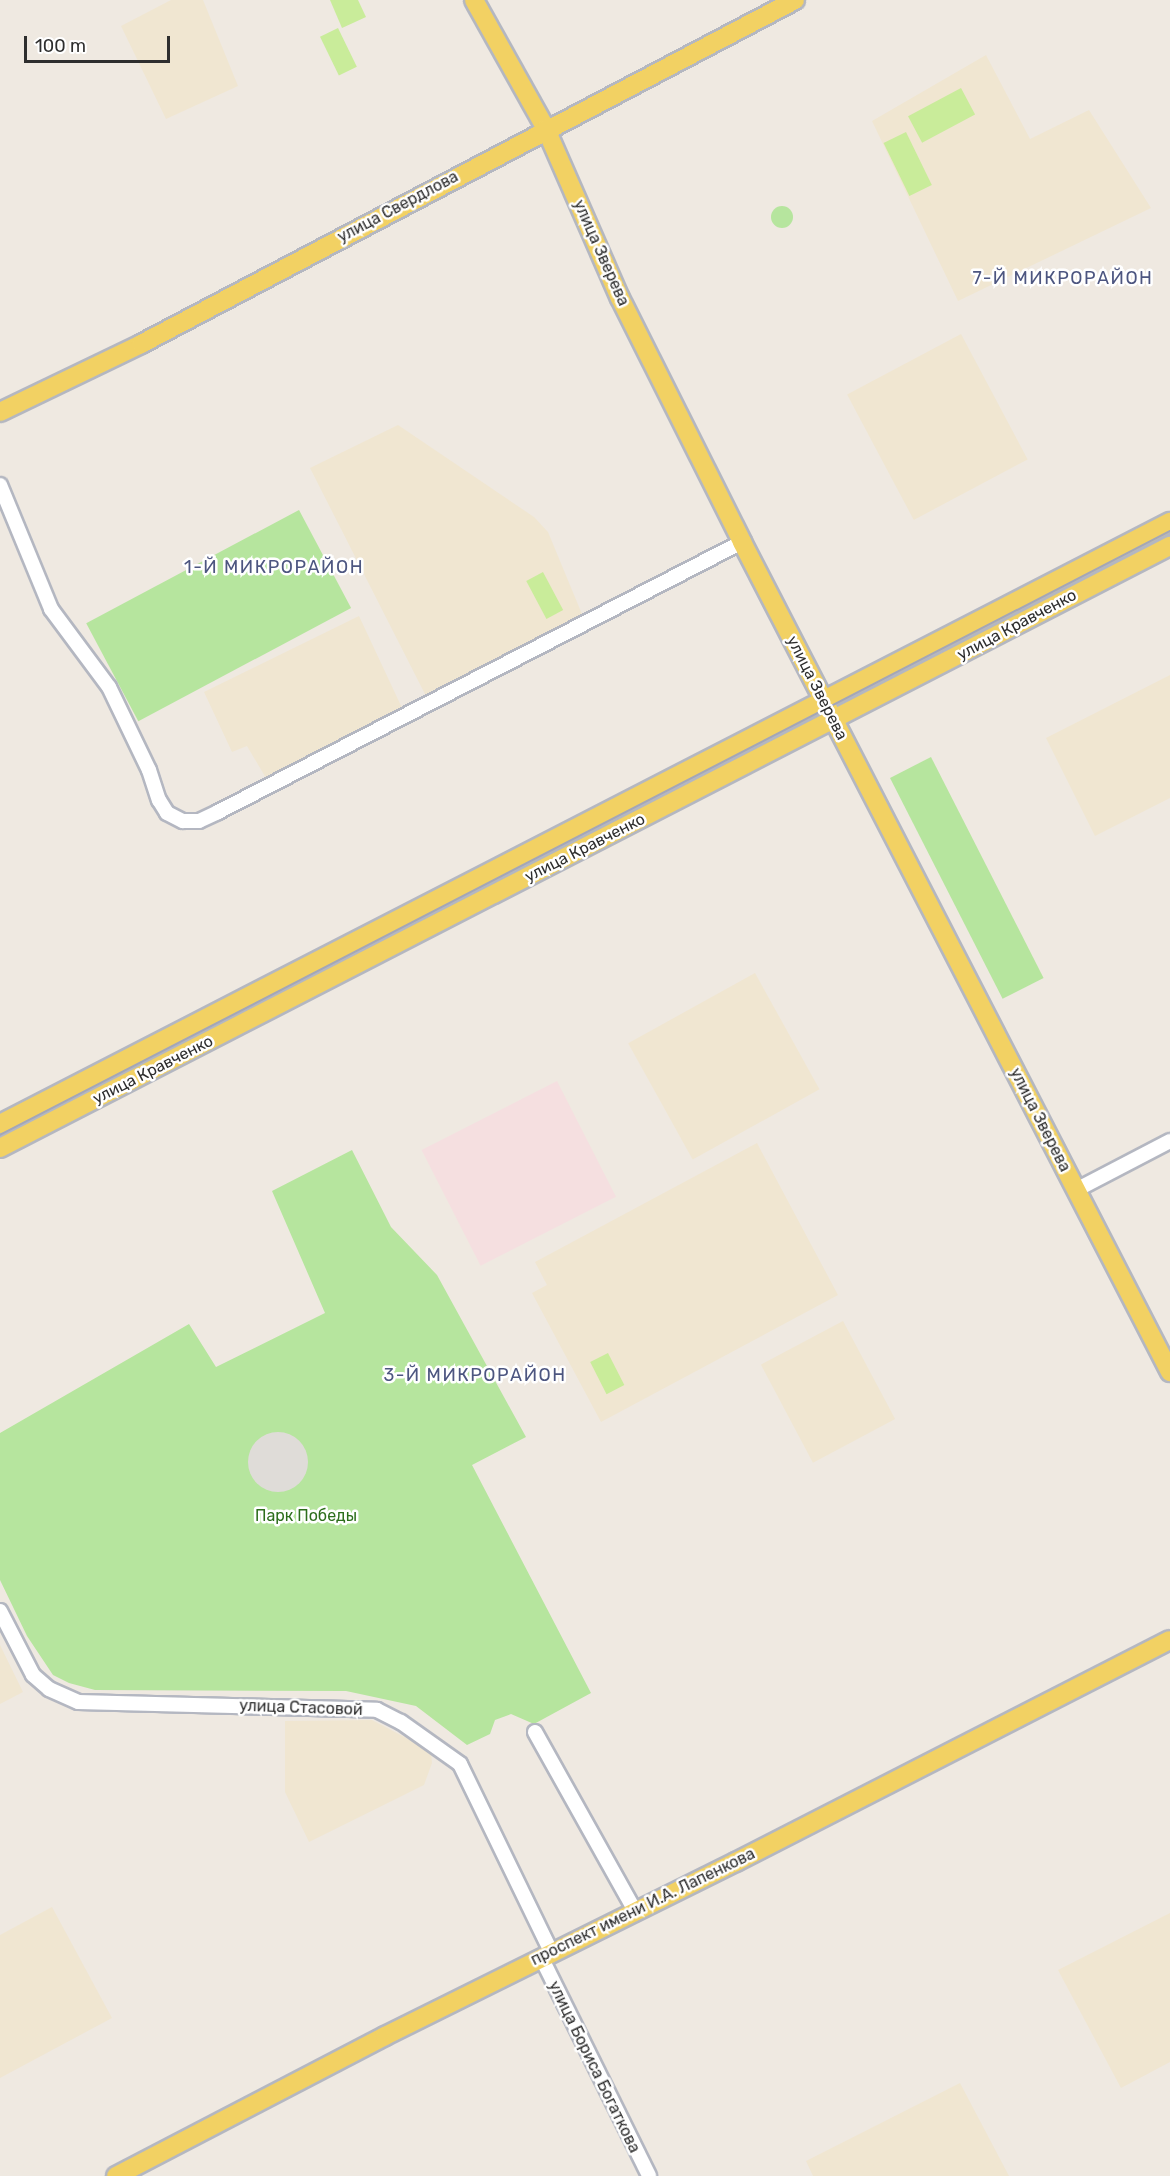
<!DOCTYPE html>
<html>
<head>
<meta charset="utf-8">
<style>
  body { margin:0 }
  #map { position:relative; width:1170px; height:2176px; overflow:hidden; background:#efe9e1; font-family:Rubik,sans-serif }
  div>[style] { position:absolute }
  .education>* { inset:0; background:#f0e6d1; transform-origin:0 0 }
  .medical>* { inset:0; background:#f5dfe0; transform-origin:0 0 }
  .green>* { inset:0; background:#b6e59e; transform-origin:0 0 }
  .round { border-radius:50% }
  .pitch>* { inset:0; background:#c9ec9a; transform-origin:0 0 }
  .plaza>* { inset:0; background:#dfdcd8 }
  .roads { filter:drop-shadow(2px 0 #b4b7c1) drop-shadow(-2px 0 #b4b7c1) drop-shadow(0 2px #b4b7c1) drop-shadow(0 -2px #b4b7c1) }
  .minor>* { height:14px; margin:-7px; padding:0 7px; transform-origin:7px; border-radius:7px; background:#fff }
  .major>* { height:18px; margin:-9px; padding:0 9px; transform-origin:9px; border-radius:9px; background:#f2d163 }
  .tram>* { height:1.5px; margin:-0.75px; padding:0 0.75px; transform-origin:0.75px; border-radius:0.75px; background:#a3a6b8 }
  span { translate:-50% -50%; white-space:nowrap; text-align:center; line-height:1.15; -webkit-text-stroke:5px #fff; paint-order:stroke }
  .street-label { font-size:16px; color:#2e2e2e }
  .park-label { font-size:16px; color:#2c6e1b }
  .neighbourhood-label { font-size:18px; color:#4d5680; letter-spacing:1.5px }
  .scale { position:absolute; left:24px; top:36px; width:146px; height:27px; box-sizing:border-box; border:3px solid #2e2e2e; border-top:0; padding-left:8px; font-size:18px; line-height:21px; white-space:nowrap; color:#2e2e2e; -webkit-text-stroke:4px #fff; paint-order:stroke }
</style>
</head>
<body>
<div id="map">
  <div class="education">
    <div style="clip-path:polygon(171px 0,203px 0,238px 86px,166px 119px,121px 26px)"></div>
    <div style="clip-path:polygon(986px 55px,1030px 139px,1089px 110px,1151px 208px,958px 301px,872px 121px)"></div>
    <div style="left:961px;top:334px;width:142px;height:129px;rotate:62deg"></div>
    <div style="clip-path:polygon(398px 425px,534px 517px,548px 532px,584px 619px,427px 698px,310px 468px)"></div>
    <div style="clip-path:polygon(359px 616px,403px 710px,269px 783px,247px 746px,232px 752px,204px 692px)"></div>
    <div style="clip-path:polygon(1170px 675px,1170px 798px,1095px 836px,1046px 738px)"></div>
    <div style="left:755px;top:973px;width:133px;height:145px;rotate:61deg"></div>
    <div style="clip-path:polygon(757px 1143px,838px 1295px,601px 1422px,532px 1293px,547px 1285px,535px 1262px)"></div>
    <div style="left:843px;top:1321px;width:111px;height:93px;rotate:62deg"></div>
    <div style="clip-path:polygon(0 1645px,23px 1692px,0 1704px)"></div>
    <div style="clip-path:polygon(372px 1720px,431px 1751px,432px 1763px,424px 1785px,309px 1842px,285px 1792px,285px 1721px)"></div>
    <div style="clip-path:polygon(52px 1907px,112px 2018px,0 2078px,0 1935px)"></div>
    <div style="clip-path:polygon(1170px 1913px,1170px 2062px,1121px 2088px,1058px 1970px)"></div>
    <div style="clip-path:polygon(960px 2083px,1009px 2176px,813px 2176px,806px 2161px)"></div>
  </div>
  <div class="medical">
    <div style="left:557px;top:1081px;width:130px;height:152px;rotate:63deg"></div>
  </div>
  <div class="green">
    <div class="round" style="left:771px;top:206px;width:22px;height:22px"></div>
    <div style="left:299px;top:510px;width:111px;height:241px;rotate:62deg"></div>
    <div style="left:931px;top:757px;width:248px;height:46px;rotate:63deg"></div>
    <div style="clip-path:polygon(352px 1150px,391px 1227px,437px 1275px,526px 1437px,472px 1465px,591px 1693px,534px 1724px,511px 1714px,495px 1720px,490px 1734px,467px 1745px,416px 1706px,346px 1691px,95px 1690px,69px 1683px,53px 1675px,27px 1636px,0 1580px,0 1433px,189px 1324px,216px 1367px,325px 1313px,272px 1191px)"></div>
  </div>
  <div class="pitch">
    <div style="clip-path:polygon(330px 0,358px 0,366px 17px,342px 28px)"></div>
    <div style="left:338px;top:28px;width:43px;height:20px;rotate:64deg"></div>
    <div style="left:961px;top:88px;width:30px;height:60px;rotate:62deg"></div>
    <div style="left:906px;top:132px;width:59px;height:25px;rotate:64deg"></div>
    <div style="left:543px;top:572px;width:43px;height:19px;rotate:62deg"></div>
    <div style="left:608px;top:1353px;width:36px;height:20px;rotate:63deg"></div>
  </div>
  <div class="plaza">
    <div class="round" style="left:248px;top:1432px;width:60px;height:60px"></div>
  </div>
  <div class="roads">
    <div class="minor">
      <div style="left:0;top:485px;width:134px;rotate:67.6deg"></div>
      <div style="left:51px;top:609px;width:97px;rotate:53.4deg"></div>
      <div style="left:109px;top:687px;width:92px;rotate:64.3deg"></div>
      <div style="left:149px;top:770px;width:32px;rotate:72deg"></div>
      <div style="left:159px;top:800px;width:15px;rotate:58deg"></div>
      <div style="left:167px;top:813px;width:18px;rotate:27deg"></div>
      <div style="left:183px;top:821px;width:16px"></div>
      <div style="left:199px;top:821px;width:21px;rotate:-25deg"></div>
      <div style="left:218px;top:812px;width:589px;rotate:-27.26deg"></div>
      <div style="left:1076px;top:1190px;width:106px;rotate:-27.5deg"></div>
      <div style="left:0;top:1611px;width:72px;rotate:62.7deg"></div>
      <div style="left:33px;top:1675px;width:21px;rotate:41deg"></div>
      <div style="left:49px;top:1689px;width:32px;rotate:24deg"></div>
      <div style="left:78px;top:1702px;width:299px;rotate:1.5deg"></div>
      <div style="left:377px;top:1710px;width:27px;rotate:27deg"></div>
      <div style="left:401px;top:1722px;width:72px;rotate:35.4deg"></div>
      <div style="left:460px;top:1764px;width:208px;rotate:64.1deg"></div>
      <div style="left:535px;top:1732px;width:205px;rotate:60.8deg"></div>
      <div style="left:541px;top:1957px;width:244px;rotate:63.7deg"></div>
    </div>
    <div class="major">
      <div style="left:474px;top:0;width:148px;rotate:60.8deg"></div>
      <div style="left:546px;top:129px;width:184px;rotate:66.4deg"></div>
      <div style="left:620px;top:298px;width:273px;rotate:63.4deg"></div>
      <div style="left:742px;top:542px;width:934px;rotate:62.72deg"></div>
      <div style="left:0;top:412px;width:157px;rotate:-25.7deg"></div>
      <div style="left:141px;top:344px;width:739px;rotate:-27.74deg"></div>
      <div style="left:0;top:1124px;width:1316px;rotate:-27.23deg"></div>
      <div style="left:0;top:1148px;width:1316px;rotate:-27.23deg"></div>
      <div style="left:116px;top:2176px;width:303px;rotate:-27.5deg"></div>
      <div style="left:385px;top:2036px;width:392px;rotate:-26.4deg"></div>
      <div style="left:736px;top:1862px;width:487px;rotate:-27.1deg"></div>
    </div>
  </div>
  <div class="tram">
    <div style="left:0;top:1135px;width:1317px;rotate:-27.3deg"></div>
  </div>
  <div class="street-label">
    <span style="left:398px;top:207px;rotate:-28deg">улица Свердлова</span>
    <span style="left:601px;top:253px;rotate:66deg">улица Зверева</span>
    <span style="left:1017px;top:625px;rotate:-28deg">улица Кравченко</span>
    <span style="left:817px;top:688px;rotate:63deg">улица Зверева</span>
    <span style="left:585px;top:848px;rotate:-27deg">улица Кравченко</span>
    <span style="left:153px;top:1070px;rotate:-27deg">улица Кравченко</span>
    <span style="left:1040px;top:1120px;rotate:63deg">улица Зверева</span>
    <span style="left:301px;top:1708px;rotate:2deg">улица Стасовой</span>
    <span style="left:643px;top:1907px;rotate:-26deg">проспект имени И.А. Лапенкова</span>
    <span style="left:594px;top:2067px;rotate:64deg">улица Бориса Богаткова</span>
  </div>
  <div class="park-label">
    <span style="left:306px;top:1516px">Парк Победы</span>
  </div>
  <div class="neighbourhood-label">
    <span style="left:1063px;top:278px">7-Й МИКРОРАЙОН</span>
    <span style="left:274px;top:567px">1-Й МИКРОРАЙОН</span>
    <span style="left:475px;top:1375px">3-Й МИКРОРАЙОН</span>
  </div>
  <div class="scale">100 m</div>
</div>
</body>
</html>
